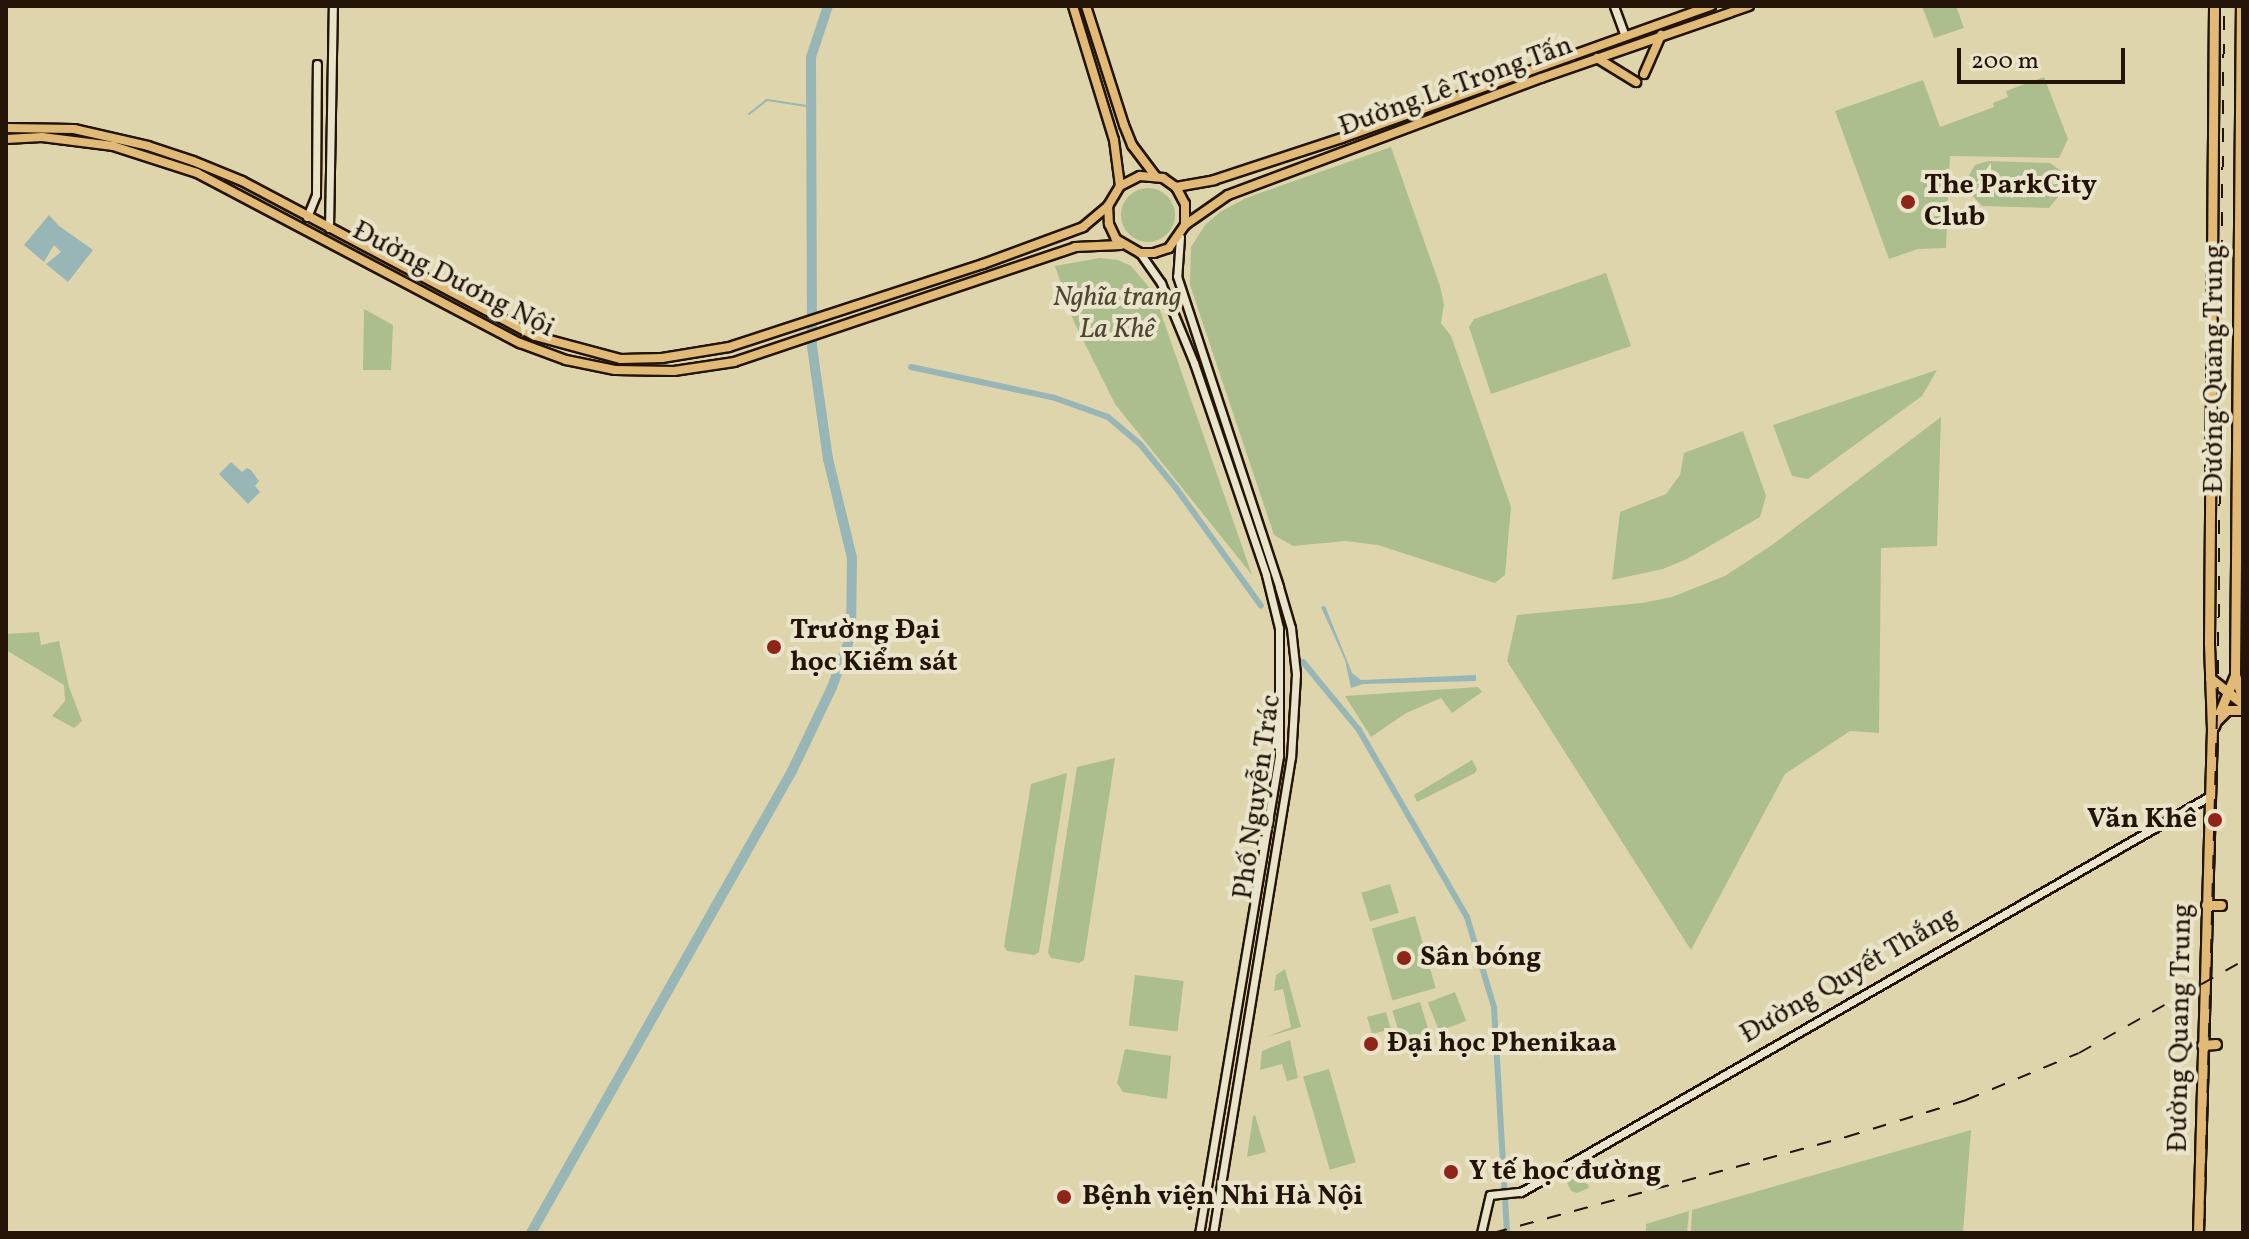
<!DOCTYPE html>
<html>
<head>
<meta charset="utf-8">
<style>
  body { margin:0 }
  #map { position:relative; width:2249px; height:1239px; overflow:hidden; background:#dfd5ad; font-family:Vollkorn,serif }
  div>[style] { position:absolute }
  .green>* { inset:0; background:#acbe8e; transform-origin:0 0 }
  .round { border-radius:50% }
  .water>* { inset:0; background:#98b6b5 }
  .stream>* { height:2px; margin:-1px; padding:0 1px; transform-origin:1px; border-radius:1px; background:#98b6b5 }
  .canal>* { height:6px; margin:-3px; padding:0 3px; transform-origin:3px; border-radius:3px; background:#98b6b5 }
  .river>* { height:10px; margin:-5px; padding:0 5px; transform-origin:5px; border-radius:5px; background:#98b6b5 }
  .roads { filter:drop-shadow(2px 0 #231407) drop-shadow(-2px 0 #231407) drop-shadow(0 2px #231407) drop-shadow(0 -2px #231407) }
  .secondary>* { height:7px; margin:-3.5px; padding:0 3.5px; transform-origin:3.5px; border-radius:3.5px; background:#eae4ca }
  .primary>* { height:8px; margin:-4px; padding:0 4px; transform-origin:4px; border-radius:4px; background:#e0ba76 }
  .highway>* { height:9px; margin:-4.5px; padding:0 4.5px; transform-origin:4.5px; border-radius:4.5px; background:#e0ba76 }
  .rail>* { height:2px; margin-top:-1px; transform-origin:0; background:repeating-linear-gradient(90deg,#231407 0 14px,transparent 0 28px) }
  .dots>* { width:22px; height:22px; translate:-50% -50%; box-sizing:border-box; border:4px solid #eae4ca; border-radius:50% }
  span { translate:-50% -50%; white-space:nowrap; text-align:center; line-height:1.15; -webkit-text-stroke:8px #eae4ca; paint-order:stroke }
  .street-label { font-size:28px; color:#231407 }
  .poi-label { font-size:28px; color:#231407; font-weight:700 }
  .left { translate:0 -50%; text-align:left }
  .right { translate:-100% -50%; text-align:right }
  .park-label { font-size:28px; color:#4c4730; font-style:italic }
  .frame { position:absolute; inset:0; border:8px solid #231407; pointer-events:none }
  .scale { position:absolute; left:1957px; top:48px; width:168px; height:36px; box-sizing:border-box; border:4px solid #231407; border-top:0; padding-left:10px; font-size:24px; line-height:28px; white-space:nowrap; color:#231407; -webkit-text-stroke:6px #eae4ca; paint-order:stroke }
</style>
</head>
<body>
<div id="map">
  <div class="green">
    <div style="clip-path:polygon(1922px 6px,1956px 6px,1964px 28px,1934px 38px)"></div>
    <div style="clip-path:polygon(2044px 77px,2068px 139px,2059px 158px,1950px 156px,1946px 248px,1918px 249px,1889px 259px,1835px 111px,1923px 80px,1940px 127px,1994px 107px,1993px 103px,2008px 97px,2006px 91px)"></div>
    <div style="clip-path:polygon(1391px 147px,1440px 286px,1444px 304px,1441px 323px,1451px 336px,1511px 507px,1505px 575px,1495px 583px,1378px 545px,1346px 541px,1293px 546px,1274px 535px,1190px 285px,1191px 247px,1205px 225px,1220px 212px,1246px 198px)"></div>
    <div style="clip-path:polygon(1988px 161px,2050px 163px,2064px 173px,2066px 187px,2049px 208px,1982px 206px,1969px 192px,1968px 177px,1975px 165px)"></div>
    <div class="round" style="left:1121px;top:188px;width:54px;height:54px"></div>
    <div style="clip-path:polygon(1100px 258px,1118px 260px,1131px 266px,1154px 293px,1252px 575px,1115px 404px,1074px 322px,1055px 266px)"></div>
    <div style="clip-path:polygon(1606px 273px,1631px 346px,1491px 394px,1469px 327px,1474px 319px)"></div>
    <div style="clip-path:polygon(364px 309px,393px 325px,391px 370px,363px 370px)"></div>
    <div style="clip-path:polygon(1937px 370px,1922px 396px,1808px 479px,1792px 476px,1773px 425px)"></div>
    <div style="clip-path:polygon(1941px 417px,1937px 546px,1881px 548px,1879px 733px,1850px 731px,1785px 774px,1691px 950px,1507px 661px,1517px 615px,1642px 603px,1672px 597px,1725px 576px,1772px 545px)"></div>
    <div style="clip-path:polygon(1743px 431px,1766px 496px,1760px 517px,1687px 559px,1663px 569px,1612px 580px,1620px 512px,1666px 494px,1680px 475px,1684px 453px)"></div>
    <div style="clip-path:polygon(39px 632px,41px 645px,59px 641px,69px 687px,82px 721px,74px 728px,52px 716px,65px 701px,64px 685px,6px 650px,6px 634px)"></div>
    <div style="clip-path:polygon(1478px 687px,1482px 692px,1452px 713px,1441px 698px,1406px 713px,1371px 737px,1345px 696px)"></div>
    <div style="clip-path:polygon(1115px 758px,1084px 960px,1079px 963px,1051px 958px,1048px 953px,1077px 767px)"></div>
    <div style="clip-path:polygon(1472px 760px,1477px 769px,1475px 773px,1417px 802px,1414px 795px)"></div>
    <div style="clip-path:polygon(1067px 773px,1039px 952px,1034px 955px,1007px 951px,1004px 946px,1031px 784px)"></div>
    <div style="left:1390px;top:884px;width:30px;height:30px;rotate:73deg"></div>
    <div style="left:1415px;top:916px;width:75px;height:45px;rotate:74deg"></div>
    <div style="clip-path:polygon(1285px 969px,1301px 1027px,1266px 1037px,1291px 1027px,1283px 989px,1274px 991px,1276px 975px)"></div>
    <div style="left:1135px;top:975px;width:49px;height:51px;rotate:7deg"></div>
    <div style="left:1455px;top:992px;width:31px;height:29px;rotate:69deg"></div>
    <div style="left:1420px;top:1002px;width:31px;height:29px;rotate:73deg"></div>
    <div style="clip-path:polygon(1386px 1012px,1395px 1044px,1389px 1046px,1384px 1031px,1372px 1034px,1367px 1017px)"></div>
    <div style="clip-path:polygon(1290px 1040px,1298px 1078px,1287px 1081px,1282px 1064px,1260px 1070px,1262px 1051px)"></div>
    <div style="clip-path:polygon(1125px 1049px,1171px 1056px,1167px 1099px,1123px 1092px,1117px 1083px)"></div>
    <div style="left:1329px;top:1069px;width:97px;height:27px;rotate:74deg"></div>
    <div style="clip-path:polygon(1255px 1115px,1266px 1152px,1247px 1157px,1253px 1116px)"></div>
    <div style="clip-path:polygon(1971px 1130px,1963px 1233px,1691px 1233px,1692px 1210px)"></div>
    <div style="clip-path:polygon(1587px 1159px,1590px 1165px,1586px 1179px,1589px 1188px,1577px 1193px,1571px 1191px,1563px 1174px)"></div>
    <div style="clip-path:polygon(1689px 1211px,1687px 1233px,1646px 1233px,1646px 1224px)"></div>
  </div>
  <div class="water">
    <div style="clip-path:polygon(49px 215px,59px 226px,93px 250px,68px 282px,46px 264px,61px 252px,54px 245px,44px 262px,24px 245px)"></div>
    <div style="clip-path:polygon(231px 462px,242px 472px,247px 468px,251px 470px,259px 481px,255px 486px,260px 492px,248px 504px,219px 474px)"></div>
    <div style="clip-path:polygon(1325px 606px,1352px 673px,1361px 680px,1476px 675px,1476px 681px,1363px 684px,1351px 688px,1345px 660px,1321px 607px)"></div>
  </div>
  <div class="stream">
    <div style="left:749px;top:114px;width:23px;rotate:-38deg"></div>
    <div style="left:767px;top:100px;width:47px;rotate:8.7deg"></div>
  </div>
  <div class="canal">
    <div style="left:911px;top:367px;width:147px;rotate:12.1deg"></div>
    <div style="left:1055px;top:398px;width:56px;rotate:19.7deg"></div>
    <div style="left:1108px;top:417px;width:42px;rotate:40.2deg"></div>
    <div style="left:1140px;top:444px;width:57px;rotate:50.7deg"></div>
    <div style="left:1176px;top:488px;width:145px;rotate:54.2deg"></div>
    <div style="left:1303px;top:662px;width:88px;rotate:50.5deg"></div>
    <div style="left:1359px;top:730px;width:216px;rotate:60deg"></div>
    <div style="left:1467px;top:917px;width:94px;rotate:73.3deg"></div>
    <div style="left:1494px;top:1007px;width:226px;rotate:86.7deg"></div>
  </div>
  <div class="river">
    <div style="left:531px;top:1233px;width:531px;rotate:-60.54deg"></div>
    <div style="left:792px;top:771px;width:93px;rotate:-64.5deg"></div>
    <div style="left:832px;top:687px;width:55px;rotate:-69.9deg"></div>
    <div style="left:851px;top:635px;width:77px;rotate:-89.3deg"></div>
    <div style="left:852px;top:558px;width:102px;rotate:-103.6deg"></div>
    <div style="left:828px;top:459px;width:114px;rotate:-98.1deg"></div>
    <div style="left:812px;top:346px;width:289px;rotate:-90.2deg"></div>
    <div style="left:811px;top:57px;width:54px;rotate:-71.6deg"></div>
  </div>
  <div class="roads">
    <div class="secondary">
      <div style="left:1614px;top:6px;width:32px;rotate:70deg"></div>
      <div style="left:307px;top:217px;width:24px;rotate:-68deg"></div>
      <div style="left:316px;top:195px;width:131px;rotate:-89.6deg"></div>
      <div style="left:329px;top:228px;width:222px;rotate:-89deg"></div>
      <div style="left:1180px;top:237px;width:39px;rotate:94deg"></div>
      <div style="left:1177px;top:276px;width:327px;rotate:71.8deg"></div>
      <div style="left:1279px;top:587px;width:43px;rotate:73.7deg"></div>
      <div style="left:1291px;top:628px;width:46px;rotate:83.8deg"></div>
      <div style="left:1296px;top:674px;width:83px;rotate:93.4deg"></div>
      <div style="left:1291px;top:757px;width:482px;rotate:99.3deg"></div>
      <div style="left:1140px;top:253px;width:37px;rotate:55deg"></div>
      <div style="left:1161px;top:283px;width:87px;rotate:67.6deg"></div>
      <div style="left:1194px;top:363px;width:224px;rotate:71.2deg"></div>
      <div style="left:1266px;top:575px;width:55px;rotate:76.2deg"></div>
      <div style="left:1279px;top:628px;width:128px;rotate:90deg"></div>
      <div style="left:1279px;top:756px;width:484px;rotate:99.5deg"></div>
      <div style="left:1481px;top:1233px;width:39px;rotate:-77deg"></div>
      <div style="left:1490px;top:1195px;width:31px;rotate:-6deg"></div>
      <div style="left:1521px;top:1192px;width:795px;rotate:-29.89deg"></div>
    </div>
    <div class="primary">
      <div style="left:1073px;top:6px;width:140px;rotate:73deg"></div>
      <div style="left:1114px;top:140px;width:46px;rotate:82.6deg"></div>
      <div style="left:1086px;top:6px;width:125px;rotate:72.3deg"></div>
      <div style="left:1124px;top:125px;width:22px;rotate:68deg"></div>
      <div style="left:1132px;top:145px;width:39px;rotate:53deg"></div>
      <div style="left:1597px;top:58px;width:46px;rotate:31.6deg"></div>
      <div style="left:1644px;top:74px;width:43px;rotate:-66.4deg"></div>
      <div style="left:6px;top:128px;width:68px;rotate:0.8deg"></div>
      <div style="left:74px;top:129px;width:76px;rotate:12.9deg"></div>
      <div style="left:148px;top:146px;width:47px;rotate:18.4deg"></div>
      <div style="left:193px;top:161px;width:53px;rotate:22.2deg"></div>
      <div style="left:242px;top:181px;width:331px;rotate:27.9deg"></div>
      <div style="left:535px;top:336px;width:89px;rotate:15deg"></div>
      <div style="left:621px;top:359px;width:41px;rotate:-1.4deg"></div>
      <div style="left:662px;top:358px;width:68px;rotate:-9.3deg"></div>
      <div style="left:729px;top:347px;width:267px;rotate:-18.1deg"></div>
      <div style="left:983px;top:264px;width:107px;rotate:-20.3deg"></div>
      <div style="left:1083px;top:227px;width:33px;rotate:-40deg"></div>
      <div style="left:1108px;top:206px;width:23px;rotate:-59deg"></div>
      <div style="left:1120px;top:186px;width:22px;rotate:-27deg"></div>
      <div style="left:1140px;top:176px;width:23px;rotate:5deg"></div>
      <div style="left:1163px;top:178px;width:16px;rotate:35deg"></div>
      <div style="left:1176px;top:187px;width:19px;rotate:62deg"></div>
      <div style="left:1185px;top:204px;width:21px;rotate:90deg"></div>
      <div style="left:1185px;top:225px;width:28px;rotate:125deg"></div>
      <div style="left:1169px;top:248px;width:16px;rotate:162deg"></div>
      <div style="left:1154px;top:253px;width:14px;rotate:180deg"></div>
      <div style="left:1140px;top:253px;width:28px;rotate:-150deg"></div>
      <div style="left:1116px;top:239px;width:17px;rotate:-115deg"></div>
      <div style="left:1109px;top:224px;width:18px;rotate:-93deg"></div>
      <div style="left:6px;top:139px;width:36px;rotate:-3deg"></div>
      <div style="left:42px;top:137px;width:72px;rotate:7.2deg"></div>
      <div style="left:113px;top:146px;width:88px;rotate:17.8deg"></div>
      <div style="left:197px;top:173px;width:365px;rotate:27.8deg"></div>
      <div style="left:520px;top:343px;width:49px;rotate:20.3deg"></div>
      <div style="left:566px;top:360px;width:50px;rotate:11.5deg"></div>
      <div style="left:615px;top:370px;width:59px;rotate:1deg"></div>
      <div style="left:674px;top:371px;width:61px;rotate:-8.5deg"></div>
      <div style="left:734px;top:362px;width:360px;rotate:-18.6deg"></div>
      <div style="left:1075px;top:247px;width:46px;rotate:-2.5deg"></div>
      <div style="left:1176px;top:187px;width:39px;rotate:-10deg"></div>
      <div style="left:1214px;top:180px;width:135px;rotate:-18.2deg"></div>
      <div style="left:1342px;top:138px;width:392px;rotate:-19.7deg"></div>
      <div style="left:1185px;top:225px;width:52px;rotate:-34.9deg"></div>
      <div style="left:1228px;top:195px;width:334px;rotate:-20.5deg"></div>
      <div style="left:1541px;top:78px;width:220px;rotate:-19.1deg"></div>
    </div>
    <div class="highway">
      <div style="left:2235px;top:675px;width:25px;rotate:72deg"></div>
      <div style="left:2210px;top:678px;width:42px;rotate:38.2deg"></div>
      <div style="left:2218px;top:719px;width:13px;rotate:-45deg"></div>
      <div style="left:2227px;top:710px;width:16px"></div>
      <div style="left:2214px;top:726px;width:55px;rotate:-67.6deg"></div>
      <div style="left:2235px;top:675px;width:669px;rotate:-89.49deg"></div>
      <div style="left:2206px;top:905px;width:15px"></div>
      <div style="left:2202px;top:1045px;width:14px;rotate:-4deg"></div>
      <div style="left:2198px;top:1233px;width:504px;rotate:-88.41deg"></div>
      <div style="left:2212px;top:729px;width:85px;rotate:-92deg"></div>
      <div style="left:2209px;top:644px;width:638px;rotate:-89.55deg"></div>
    </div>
  </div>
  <div class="rail">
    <div style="left:1493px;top:1233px;width:366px;rotate:-15.2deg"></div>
    <div style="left:1846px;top:1137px;width:126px;rotate:-17.1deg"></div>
    <div style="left:1966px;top:1100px;width:122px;rotate:-22.6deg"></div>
    <div style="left:2079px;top:1053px;width:188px;rotate:-29.3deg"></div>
    <div style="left:2204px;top:1233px;width:559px;rotate:-88.57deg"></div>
    <div style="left:2218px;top:674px;width:668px;rotate:-89.49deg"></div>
  </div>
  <div class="dots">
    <div style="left:1908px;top:202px;background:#8f2418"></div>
    <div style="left:774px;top:647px;background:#8f2418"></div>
    <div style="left:2215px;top:820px;background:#8f2418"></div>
    <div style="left:1404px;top:958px;background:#8f2418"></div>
    <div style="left:1371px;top:1044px;background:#8f2418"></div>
    <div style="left:1451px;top:1172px;background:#8f2418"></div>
    <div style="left:1064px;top:1197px;background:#8f2418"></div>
  </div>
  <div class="street-label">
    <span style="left:1456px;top:87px;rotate:-20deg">Đường Lê Trọng Tấn</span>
    <span style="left:453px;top:280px;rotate:27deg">Đường Dương Nội</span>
    <span style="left:2215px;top:369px;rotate:-90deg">Đường Quang Trung</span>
    <span style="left:1258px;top:797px;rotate:-82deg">Phố Nguyễn Trác</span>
    <span style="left:1849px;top:976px;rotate:-30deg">Đường Quyết Thắng</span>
    <span style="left:2181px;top:1028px;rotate:-89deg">Đường Quang Trung</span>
  </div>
  <div class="poi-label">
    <span class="left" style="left:1924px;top:202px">The ParkCity<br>Club</span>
    <span class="left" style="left:790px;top:647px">Trường Đại<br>học Kiểm sát</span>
    <span class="right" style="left:2197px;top:820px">Văn Khê</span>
    <span class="left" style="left:1420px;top:958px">Sân bóng</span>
    <span class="left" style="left:1387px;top:1044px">Đại học Phenikaa</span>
    <span class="left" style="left:1469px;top:1172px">Y tế học đường</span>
    <span class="left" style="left:1082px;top:1197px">Bệnh viện Nhi Hà Nội</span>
  </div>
  <div class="park-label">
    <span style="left:1117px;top:314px">Nghĩa trang<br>La Khê</span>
  </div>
  <div class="frame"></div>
  <div class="scale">200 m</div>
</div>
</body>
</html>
